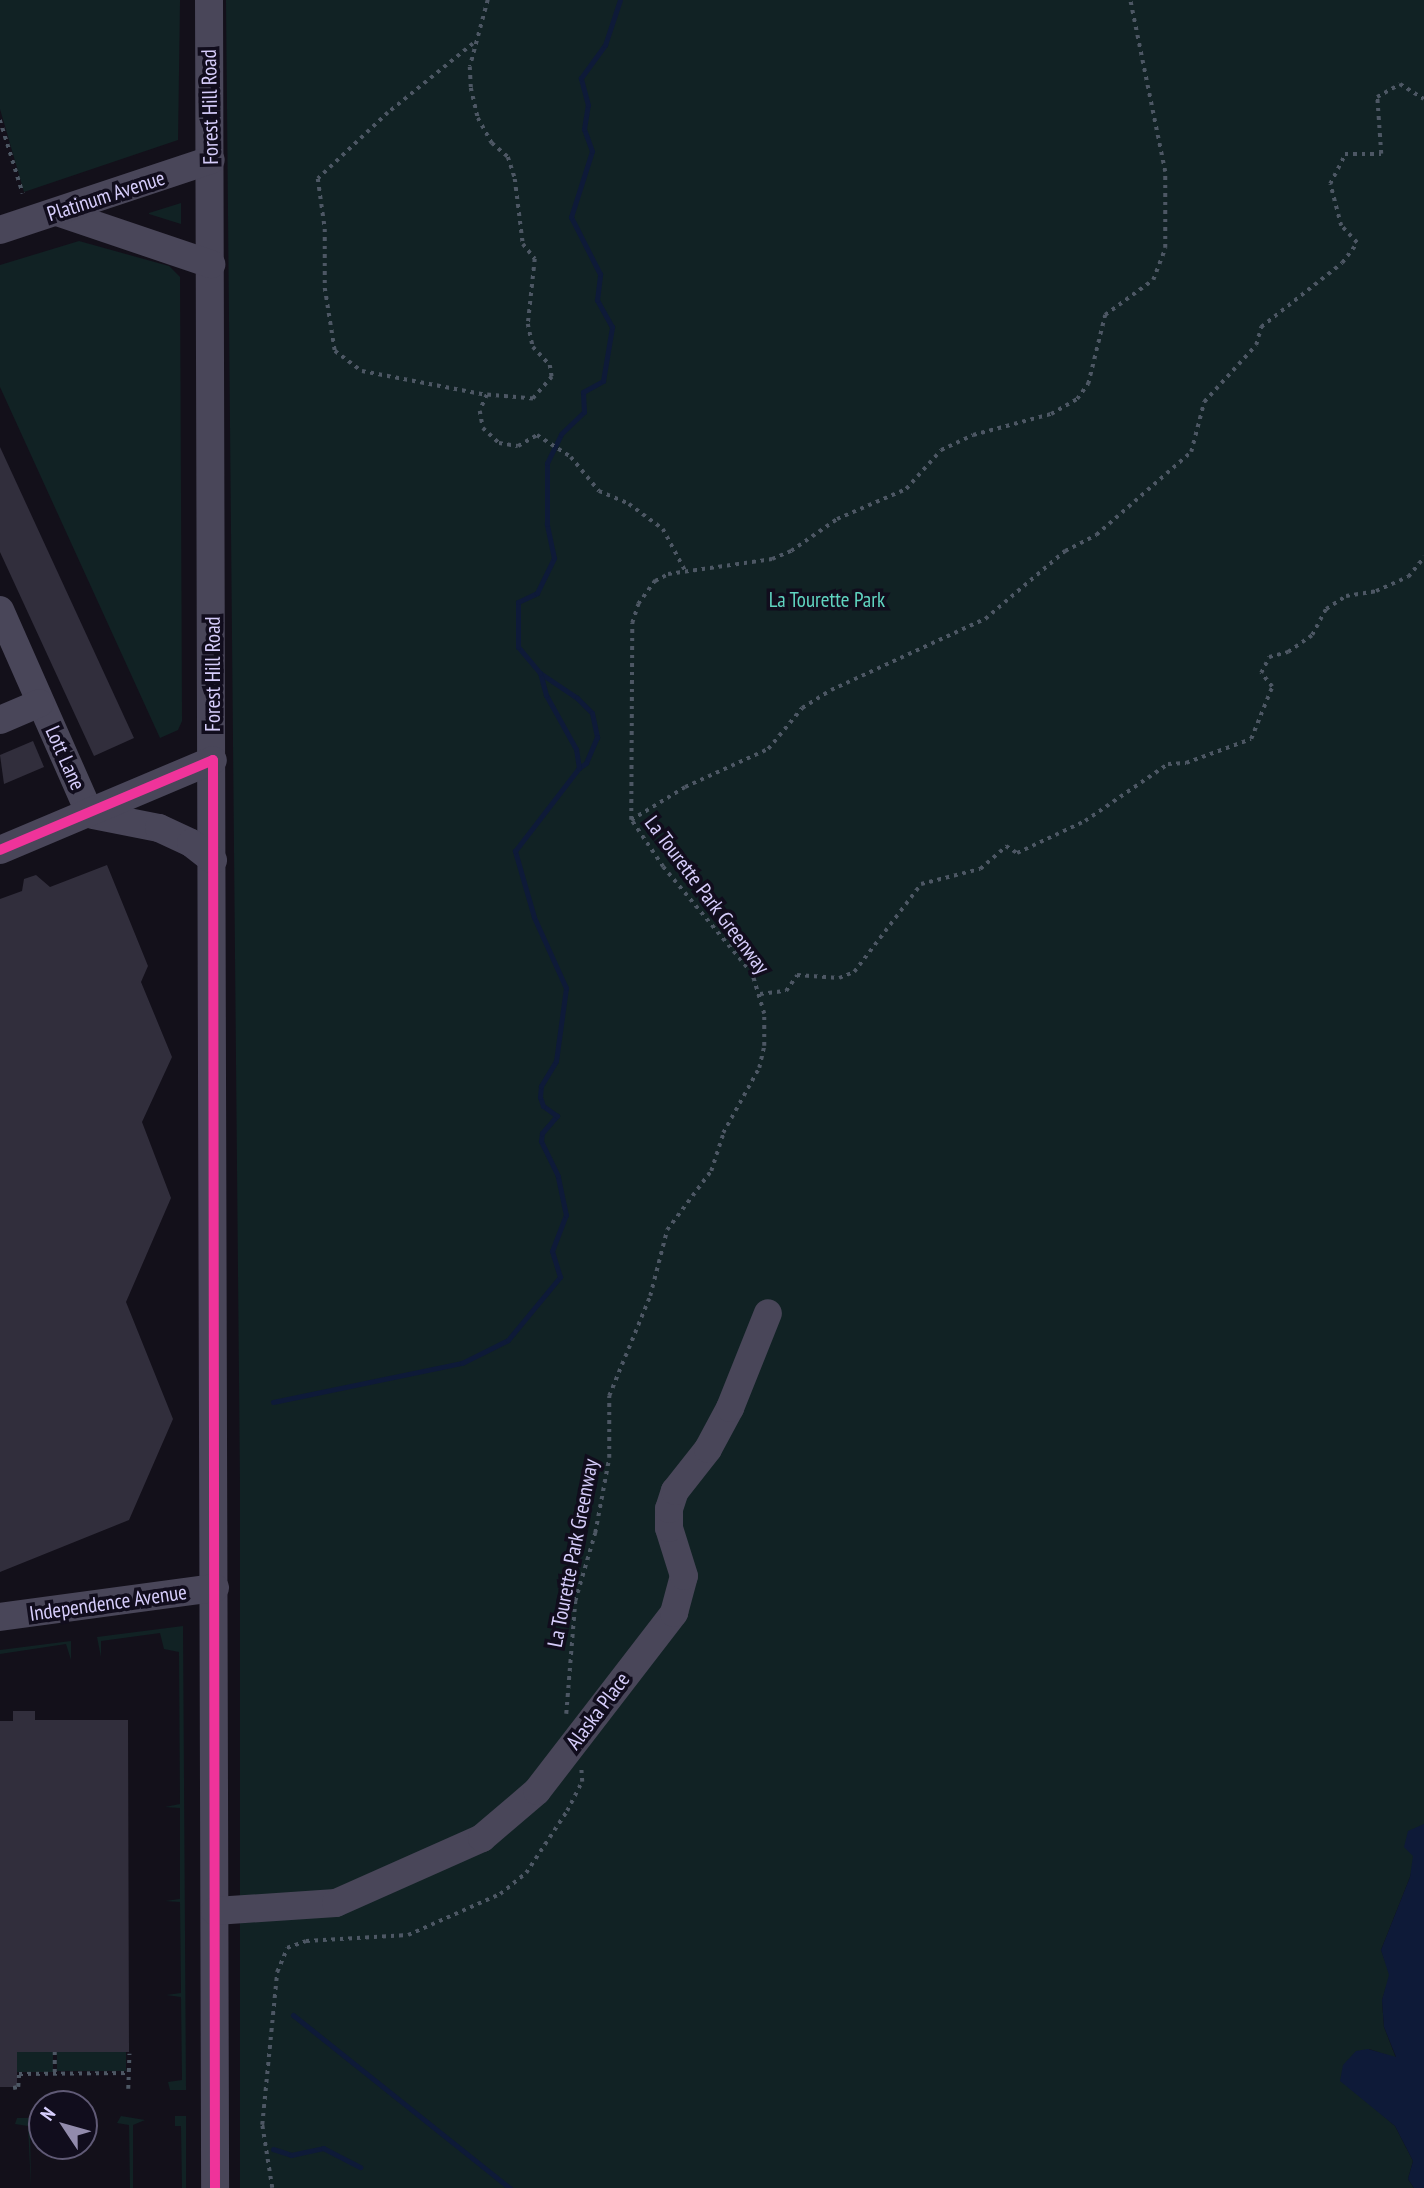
<!DOCTYPE html>
<html>
<head>
<meta charset="utf-8">
<style>
  body { margin:0 }
  #map { position:relative; width:1424px; height:2188px; overflow:hidden; background:#13101a; font-family:"PT Sans Narrow",sans-serif }
  div>[style] { position:absolute }
  .green>* { inset:0; background:#112224; transform-origin:0 0 }
  .water>* { inset:0; background:#0e1a38 }
  .stream>* { height:5px; margin:-2.5px; padding:0 2.5px; transform-origin:2.5px; border-radius:2.5px; background:#0e1a38 }
  .building>* { inset:0; background:#312e3c }
  .path>* { height:3.5px; margin-top:-1.75px; transform-origin:0; background:repeating-linear-gradient(90deg,#4d5764 0 3.5px,transparent 0 8.5px) }
  .minor>* { height:28px; margin:-14px; padding:0 14px; transform-origin:14px; border-radius:14px; background:#494659 }
  .bus-1>* { height:10px; margin:-5px; padding:0 5px; transform-origin:5px; border-radius:5px; background:#ef339a }
  span { translate:-50% -50%; white-space:nowrap; text-align:center; line-height:1.15; -webkit-text-stroke:7px #110d1d; paint-order:stroke }
  .street-label { font-size:21px; color:#d6cdfb }
  .park-label { font-size:21px; color:#60d4c0 }
  .north { position:absolute; left:28px; top:2090px; width:70px; height:70px; box-sizing:border-box; background:#110d1d; border:2px solid #605a76; border-radius:50%; rotate:306deg; font-size:19px; font-weight:700; line-height:28px; text-align:center; color:#d6cdfb }
  .north::after { content:''; display:block; margin:auto; width:24px; height:32px; background:#928bac; clip-path:polygon(50% 0,100% 100%,50% 72%,0 100%) }
</style>
</head>
<body>
<div id="map">
  <div class="green">
    <div style="clip-path:polygon(0 0,180px 0,178px 140px,24px 192px,0 109px)"></div>
    <div style="clip-path:polygon(226px 0,1424px 0,1424px 1824px,1410px 1877px,1381px 1950px,1390px 1975px,1382px 2000px,1384px 2027px,1396px 2058px,1369px 2049px,1373px 2107px,1395px 2126px,1413px 2161px,1408px 2179px,1414px 2188px,240px 2188px,240px 1486px)"></div>
    <div style="clip-path:polygon(181px 203px,181px 224px,149px 214px,149px 213px)"></div>
    <div style="clip-path:polygon(79px 241px,169px 266px,180px 277px,182px 721px,178px 730px,160px 738px,0 387px,0 265px)"></div>
    <div style="clip-path:polygon(183px 1626px,186px 2090px,170px 2090px,168px 2082px,182px 2080px,181px 1997px,166px 1995px,181px 1993px,180px 1902px,165px 1901px,180px 1899px,180px 1808px,165px 1807px,180px 1804px,179px 1652px,164px 1649px,160px 1633px,101px 1641px,101px 1657px,97px 1637px)"></div>
    <div style="clip-path:polygon(71px 1641px,71px 1660px,66px 1644px,0 1654px,0 1650px)"></div>
    <div style="left:17px;top:2052px;width:36px;height:20px"></div>
    <div style="left:57px;top:2052px;width:69px;height:19px"></div>
    <div style="clip-path:polygon(121px 2116px,145px 2120px,133px 2125px,133px 2188px,130px 2188px,129px 2125px,117px 2123px)"></div>
    <div style="clip-path:polygon(175px 2116px,186px 2116px,186px 2188px,182px 2188px,181px 2126px,175px 2126px)"></div>
    <div style="clip-path:polygon(17px 2118px,42px 2118px,42px 2125px,30px 2126px,31px 2188px,28px 2126px,15px 2124px)"></div>
  </div>
  <div class="water">
    <div style="clip-path:polygon(1424px 1824px,1424px 2188px,1414px 2188px,1408px 2179px,1413px 2161px,1395px 2126px,1340px 2081px,1343px 2065px,1356px 2051px,1368px 2049px,1396px 2057px,1384px 2027px,1382px 2000px,1389px 1975px,1381px 1950px,1410px 1877px,1413px 1856px,1404px 1847px,1408px 1831px)"></div>
  </div>
  <div class="stream">
    <div style="left:540px;top:673px;width:45px;rotate:34deg"></div>
    <div style="left:577px;top:698px;width:21px;rotate:45deg"></div>
    <div style="left:592px;top:713px;width:25px;rotate:78deg"></div>
    <div style="left:597px;top:737px;width:28px;rotate:113deg"></div>
    <div style="left:586px;top:763px;width:9px;rotate:144deg"></div>
    <div style="left:273px;top:1402px;width:193px;rotate:-11.7deg"></div>
    <div style="left:462px;top:1363px;width:51px;rotate:-26.6deg"></div>
    <div style="left:508px;top:1340px;width:82px;rotate:-50.5deg"></div>
    <div style="left:560px;top:1277px;width:27px;rotate:-107deg"></div>
    <div style="left:552px;top:1251px;width:39px;rotate:-69deg"></div>
    <div style="left:566px;top:1215px;width:40px;rotate:-102deg"></div>
    <div style="left:558px;top:1176px;width:39px;rotate:-116deg"></div>
    <div style="left:541px;top:1141px;width:8px;rotate:-83deg"></div>
    <div style="left:542px;top:1133px;width:23px;rotate:-49deg"></div>
    <div style="left:557px;top:1116px;width:17px;rotate:-144deg"></div>
    <div style="left:543px;top:1106px;width:9px;rotate:-108deg"></div>
    <div style="left:540px;top:1097px;width:11px;rotate:-85deg"></div>
    <div style="left:541px;top:1086px;width:29px;rotate:-59deg"></div>
    <div style="left:556px;top:1061px;width:74px;rotate:-82.2deg"></div>
    <div style="left:566px;top:988px;width:78px;rotate:-114.3deg"></div>
    <div style="left:534px;top:917px;width:69px;rotate:-106.1deg"></div>
    <div style="left:515px;top:851px;width:105px;rotate:-52.4deg"></div>
    <div style="left:579px;top:768px;width:19px;rotate:-99deg"></div>
    <div style="left:576px;top:749px;width:62px;rotate:-119.1deg"></div>
    <div style="left:546px;top:695px;width:23px;rotate:-105deg"></div>
    <div style="left:540px;top:673px;width:34px;rotate:-130deg"></div>
    <div style="left:518px;top:647px;width:45px;rotate:-90deg"></div>
    <div style="left:518px;top:602px;width:21px;rotate:-25deg"></div>
    <div style="left:537px;top:593px;width:39px;rotate:-64deg"></div>
    <div style="left:554px;top:558px;width:35px;rotate:-102deg"></div>
    <div style="left:547px;top:524px;width:61px;rotate:-90deg"></div>
    <div style="left:547px;top:463px;width:32px;rotate:-64deg"></div>
    <div style="left:561px;top:434px;width:32px;rotate:-44deg"></div>
    <div style="left:584px;top:412px;width:20px;rotate:-93deg"></div>
    <div style="left:583px;top:392px;width:23px;rotate:-29deg"></div>
    <div style="left:603px;top:381px;width:55px;rotate:-80.5deg"></div>
    <div style="left:612px;top:327px;width:31px;rotate:-119deg"></div>
    <div style="left:597px;top:300px;width:26px;rotate:-83deg"></div>
    <div style="left:600px;top:274px;width:64px;rotate:-117deg"></div>
    <div style="left:571px;top:217px;width:69px;rotate:-72.3deg"></div>
    <div style="left:592px;top:151px;width:23px;rotate:-110deg"></div>
    <div style="left:584px;top:129px;width:24px;rotate:-81deg"></div>
    <div style="left:588px;top:105px;width:28px;rotate:-105deg"></div>
    <div style="left:581px;top:78px;width:41px;rotate:-54deg"></div>
    <div style="left:605px;top:45px;width:47px;rotate:-71.6deg"></div>
    <div style="left:293px;top:2015px;width:278px;rotate:38.6deg"></div>
    <div style="left:273px;top:2149px;width:19px;rotate:18deg"></div>
    <div style="left:291px;top:2155px;width:33px;rotate:-12deg"></div>
    <div style="left:323px;top:2148px;width:42px;rotate:27.2deg"></div>
  </div>
  <div class="building">
    <div style="clip-path:polygon(0 447px,134px 738px,94px 756px,0 552px)"></div>
    <div style="clip-path:polygon(33px 741px,44px 767px,4px 784px,0 755px)"></div>
    <div style="clip-path:polygon(107px 865px,148px 966px,141px 982px,172px 1057px,142px 1122px,171px 1198px,126px 1302px,173px 1419px,129px 1520px,0 1572px,0 899px,22px 891px,24px 879px,36px 875px,50px 887px)"></div>
    <div style="clip-path:polygon(13px 1711px,35px 1711px,35px 1720px,128px 1720px,129px 2052px,17px 2052px,17px 2087px,0 2087px,0 1721px,13px 1721px)"></div>
  </div>
  <div class="path">
    <div style="left:488px;top:0;width:69px;rotate:105deg"></div>
    <div style="left:470px;top:67px;width:21px;rotate:87deg"></div>
    <div style="left:471px;top:88px;width:31px;rotate:77deg"></div>
    <div style="left:478px;top:118px;width:29px;rotate:61deg"></div>
    <div style="left:492px;top:143px;width:21px;rotate:41deg"></div>
    <div style="left:508px;top:157px;width:23px;rotate:72deg"></div>
    <div style="left:515px;top:179px;width:65px;rotate:83deg"></div>
    <div style="left:523px;top:244px;width:19px;rotate:51deg"></div>
    <div style="left:535px;top:259px;width:65px;rotate:96.1deg"></div>
    <div style="left:528px;top:324px;width:24px;rotate:78deg"></div>
    <div style="left:533px;top:347px;width:25px;rotate:47deg"></div>
    <div style="left:550px;top:365px;width:12px;rotate:81deg"></div>
    <div style="left:552px;top:377px;width:29px;rotate:131deg"></div>
    <div style="left:533px;top:399px;width:46px;rotate:-175deg"></div>
    <div style="left:487px;top:395px;width:17px;rotate:114deg"></div>
    <div style="left:480px;top:411px;width:17px;rotate:80deg"></div>
    <div style="left:483px;top:428px;width:22px;rotate:43deg"></div>
    <div style="left:499px;top:443px;width:19px;rotate:9deg"></div>
    <div style="left:518px;top:446px;width:22px;rotate:-30deg"></div>
    <div style="left:537px;top:435px;width:40px;rotate:32.9deg"></div>
    <div style="left:571px;top:457px;width:44px;rotate:50.5deg"></div>
    <div style="left:599px;top:491px;width:33px;rotate:23deg"></div>
    <div style="left:629px;top:504px;width:42px;rotate:36.3deg"></div>
    <div style="left:663px;top:529px;width:49px;rotate:61.9deg"></div>
    <div style="left:473px;top:44px;width:109px;rotate:140.9deg"></div>
    <div style="left:388px;top:113px;width:96px;rotate:136.7deg"></div>
    <div style="left:318px;top:179px;width:50px;rotate:82deg"></div>
    <div style="left:325px;top:229px;width:59px;rotate:90deg"></div>
    <div style="left:325px;top:288px;width:64px;rotate:81deg"></div>
    <div style="left:335px;top:351px;width:34px;rotate:37deg"></div>
    <div style="left:362px;top:371px;width:127px;rotate:10.9deg"></div>
    <div style="left:0;top:120px;width:77px;rotate:72.7deg"></div>
    <div style="left:631px;top:820px;width:63px;rotate:-31.4deg"></div>
    <div style="left:685px;top:787px;width:91px;rotate:-24.6deg"></div>
    <div style="left:768px;top:749px;width:53px;rotate:-50.3deg"></div>
    <div style="left:802px;top:708px;width:34px;rotate:-32deg"></div>
    <div style="left:831px;top:690px;width:170px;rotate:-24.8deg"></div>
    <div style="left:985px;top:619px;width:105px;rotate:-40.4deg"></div>
    <div style="left:1065px;top:551px;width:35px;rotate:-27deg"></div>
    <div style="left:1096px;top:535px;width:126px;rotate:-41.1deg"></div>
    <div style="left:1191px;top:452px;width:52px;rotate:-75.4deg"></div>
    <div style="left:1204px;top:402px;width:77px;rotate:-47.6deg"></div>
    <div style="left:1256px;top:345px;width:19px;rotate:-74deg"></div>
    <div style="left:1261px;top:327px;width:103px;rotate:-38.3deg"></div>
    <div style="left:1342px;top:263px;width:25px;rotate:-53deg"></div>
    <div style="left:1357px;top:243px;width:23px;rotate:-133deg"></div>
    <div style="left:1341px;top:226px;width:43px;rotate:-104.7deg"></div>
    <div style="left:1330px;top:184px;width:34px;rotate:-63deg"></div>
    <div style="left:1345px;top:154px;width:36px"></div>
    <div style="left:1381px;top:154px;width:57px;rotate:-94deg"></div>
    <div style="left:1377px;top:97px;width:26px;rotate:-29deg"></div>
    <div style="left:1400px;top:84px;width:28px;rotate:32deg"></div>
    <div style="left:760px;top:994px;width:26px;rotate:-7deg"></div>
    <div style="left:786px;top:991px;width:19px;rotate:-55deg"></div>
    <div style="left:797px;top:975px;width:42px;rotate:4.1deg"></div>
    <div style="left:839px;top:978px;width:16px;rotate:-22deg"></div>
    <div style="left:854px;top:972px;width:111px;rotate:-52.7deg"></div>
    <div style="left:921px;top:884px;width:61px;rotate:-14.3deg"></div>
    <div style="left:980px;top:869px;width:35px;rotate:-41deg"></div>
    <div style="left:1006px;top:846px;width:13px;rotate:32deg"></div>
    <div style="left:1017px;top:853px;width:75px;rotate:-25.2deg"></div>
    <div style="left:1085px;top:821px;width:101px;rotate:-34.5deg"></div>
    <div style="left:1168px;top:764px;width:18px;rotate:-3deg"></div>
    <div style="left:1186px;top:763px;width:69px;rotate:-20.3deg"></div>
    <div style="left:1251px;top:739px;width:56px;rotate:-68deg"></div>
    <div style="left:1272px;top:687px;width:18px;rotate:-128deg"></div>
    <div style="left:1261px;top:673px;width:18px;rotate:-63deg"></div>
    <div style="left:1269px;top:657px;width:20px;rotate:-15deg"></div>
    <div style="left:1288px;top:652px;width:29px;rotate:-35deg"></div>
    <div style="left:1312px;top:635px;width:30px;rotate:-62deg"></div>
    <div style="left:1326px;top:609px;width:24px;rotate:-33deg"></div>
    <div style="left:1346px;top:596px;width:30px;rotate:-9deg"></div>
    <div style="left:1376px;top:591px;width:35px;rotate:-24deg"></div>
    <div style="left:1408px;top:577px;width:26px;rotate:-51deg"></div>
    <div style="left:566px;top:1714px;width:113px;rotate:-85.4deg"></div>
    <div style="left:575px;top:1601px;width:71px;rotate:-73.6deg"></div>
    <div style="left:595px;top:1533px;width:76px;rotate:-79.4deg"></div>
    <div style="left:609px;top:1458px;width:62px;rotate:-90deg"></div>
    <div style="left:609px;top:1396px;width:108px;rotate:-67.7deg"></div>
    <div style="left:650px;top:1296px;width:68px;rotate:-75.6deg"></div>
    <div style="left:667px;top:1230px;width:74px;rotate:-53.3deg"></div>
    <div style="left:711px;top:1171px;width:40px;rotate:-72deg"></div>
    <div style="left:723px;top:1133px;width:74px;rotate:-61deg"></div>
    <div style="left:759px;top:1068px;width:23px;rotate:-77deg"></div>
    <div style="left:764px;top:1046px;width:32px;rotate:-90deg"></div>
    <div style="left:764px;top:1014px;width:42px;rotate:-106.7deg"></div>
    <div style="left:752px;top:974px;width:139px;rotate:-129.8deg"></div>
    <div style="left:663px;top:867px;width:57px;rotate:-124.2deg"></div>
    <div style="left:631px;top:820px;width:197px;rotate:-89.7deg"></div>
    <div style="left:632px;top:623px;width:20px;rotate:-72deg"></div>
    <div style="left:638px;top:604px;width:29px;rotate:-54deg"></div>
    <div style="left:655px;top:581px;width:15px;rotate:-28deg"></div>
    <div style="left:668px;top:574px;width:105px;rotate:-8.2deg"></div>
    <div style="left:772px;top:559px;width:21px;rotate:-23deg"></div>
    <div style="left:791px;top:551px;width:56px;rotate:-34.8deg"></div>
    <div style="left:837px;top:519px;width:75px;rotate:-23.5deg"></div>
    <div style="left:906px;top:489px;width:52px;rotate:-48.1deg"></div>
    <div style="left:941px;top:450px;width:35px;rotate:-25deg"></div>
    <div style="left:973px;top:435px;width:81px;rotate:-15.1deg"></div>
    <div style="left:1051px;top:414px;width:30px;rotate:-30deg"></div>
    <div style="left:1077px;top:399px;width:19px;rotate:-54deg"></div>
    <div style="left:1088px;top:384px;width:71px;rotate:-76.2deg"></div>
    <div style="left:1105px;top:315px;width:59px;rotate:-36.1deg"></div>
    <div style="left:1153px;top:280px;width:34px;rotate:-69deg"></div>
    <div style="left:1165px;top:248px;width:76px;rotate:-90deg"></div>
    <div style="left:1165px;top:172px;width:176px;rotate:-101.5deg"></div>
    <div style="left:55px;top:2052px;width:21px;rotate:90deg"></div>
    <div style="left:13px;top:2088px;width:5px;rotate:-11deg"></div>
    <div style="left:18px;top:2087px;width:13px;rotate:-86deg"></div>
    <div style="left:19px;top:2074px;width:110px;rotate:-0.5deg"></div>
    <div style="left:128px;top:2089px;width:35px;rotate:-88deg"></div>
    <div style="left:272px;top:2188px;width:64px;rotate:-99deg"></div>
    <div style="left:262px;top:2125px;width:154px;rotate:-84.4deg"></div>
    <div style="left:277px;top:1972px;width:26px;rotate:-67deg"></div>
    <div style="left:287px;top:1948px;width:20px;rotate:-20deg"></div>
    <div style="left:306px;top:1941px;width:102px;rotate:-3.4deg"></div>
    <div style="left:408px;top:1935px;width:101px;rotate:-24deg"></div>
    <div style="left:500px;top:1894px;width:33px;rotate:-39deg"></div>
    <div style="left:526px;top:1873px;width:74px;rotate:-56.5deg"></div>
    <div style="left:567px;top:1811px;width:33px;rotate:-63deg"></div>
    <div style="left:582px;top:1782px;width:13px;rotate:-94deg"></div>
  </div>
  <div class="minor">
    <div style="left:209px;top:0;width:2188px;rotate:89.84deg"></div>
    <div style="left:57px;top:212px;width:163px;rotate:18.7deg"></div>
    <div style="left:0;top:230px;width:222px;rotate:-18.4deg"></div>
    <div style="left:0;top:610px;width:223px;rotate:66.2deg"></div>
    <div style="left:0;top:720px;width:43px;rotate:-23deg"></div>
    <div style="left:93px;top:815px;width:67px;rotate:11.1deg"></div>
    <div style="left:159px;top:828px;width:35px;rotate:25deg"></div>
    <div style="left:191px;top:843px;width:28px;rotate:38deg"></div>
    <div style="left:0;top:850px;width:231px;rotate:-22.9deg"></div>
    <div style="left:0;top:1617px;width:217px;rotate:-7.7deg"></div>
    <div style="left:215px;top:1911px;width:121px;rotate:-3.8deg"></div>
    <div style="left:336px;top:1903px;width:160px;rotate:-24deg"></div>
    <div style="left:482px;top:1838px;width:72px;rotate:-40.5deg"></div>
    <div style="left:537px;top:1791px;width:225px;rotate:-52.4deg"></div>
    <div style="left:674px;top:1613px;width:38px;rotate:-75deg"></div>
    <div style="left:684px;top:1576px;width:50px;rotate:-107.4deg"></div>
    <div style="left:669px;top:1528px;width:19px;rotate:-90deg"></div>
    <div style="left:669px;top:1509px;width:19px;rotate:-72deg"></div>
    <div style="left:675px;top:1491px;width:53px;rotate:-51.8deg"></div>
    <div style="left:708px;top:1449px;width:47px;rotate:-61.8deg"></div>
    <div style="left:730px;top:1408px;width:102px;rotate:-68.2deg"></div>
  </div>
  <div class="bus-1">
    <div style="left:0;top:850px;width:231px;rotate:-22.9deg"></div>
    <div style="left:213px;top:760px;width:1428px;rotate:89.92deg"></div>
  </div>
  <div class="street-label">
    <span style="left:210px;top:107px;rotate:-91deg">Forest Hill Road</span>
    <span style="left:106px;top:196px;rotate:-18deg">Platinum Avenue</span>
    <span style="left:213px;top:674px;rotate:-90deg">Forest Hill Road</span>
    <span style="left:65px;top:758px;rotate:66deg">Lott Lane</span>
    <span style="left:707px;top:895px;rotate:53deg">La Tourette Park Greenway</span>
    <span style="left:573px;top:1553px;rotate:-79deg">La Tourette Park Greenway</span>
    <span style="left:108px;top:1603px;rotate:-8deg">Independence Avenue</span>
    <span style="left:598px;top:1711px;rotate:-53deg">Alaska Place</span>
  </div>
  <div class="park-label">
    <span style="left:827px;top:600px">La Tourette Park</span>
  </div>
  <div class="north">N</div>
</div>
</body>
</html>
